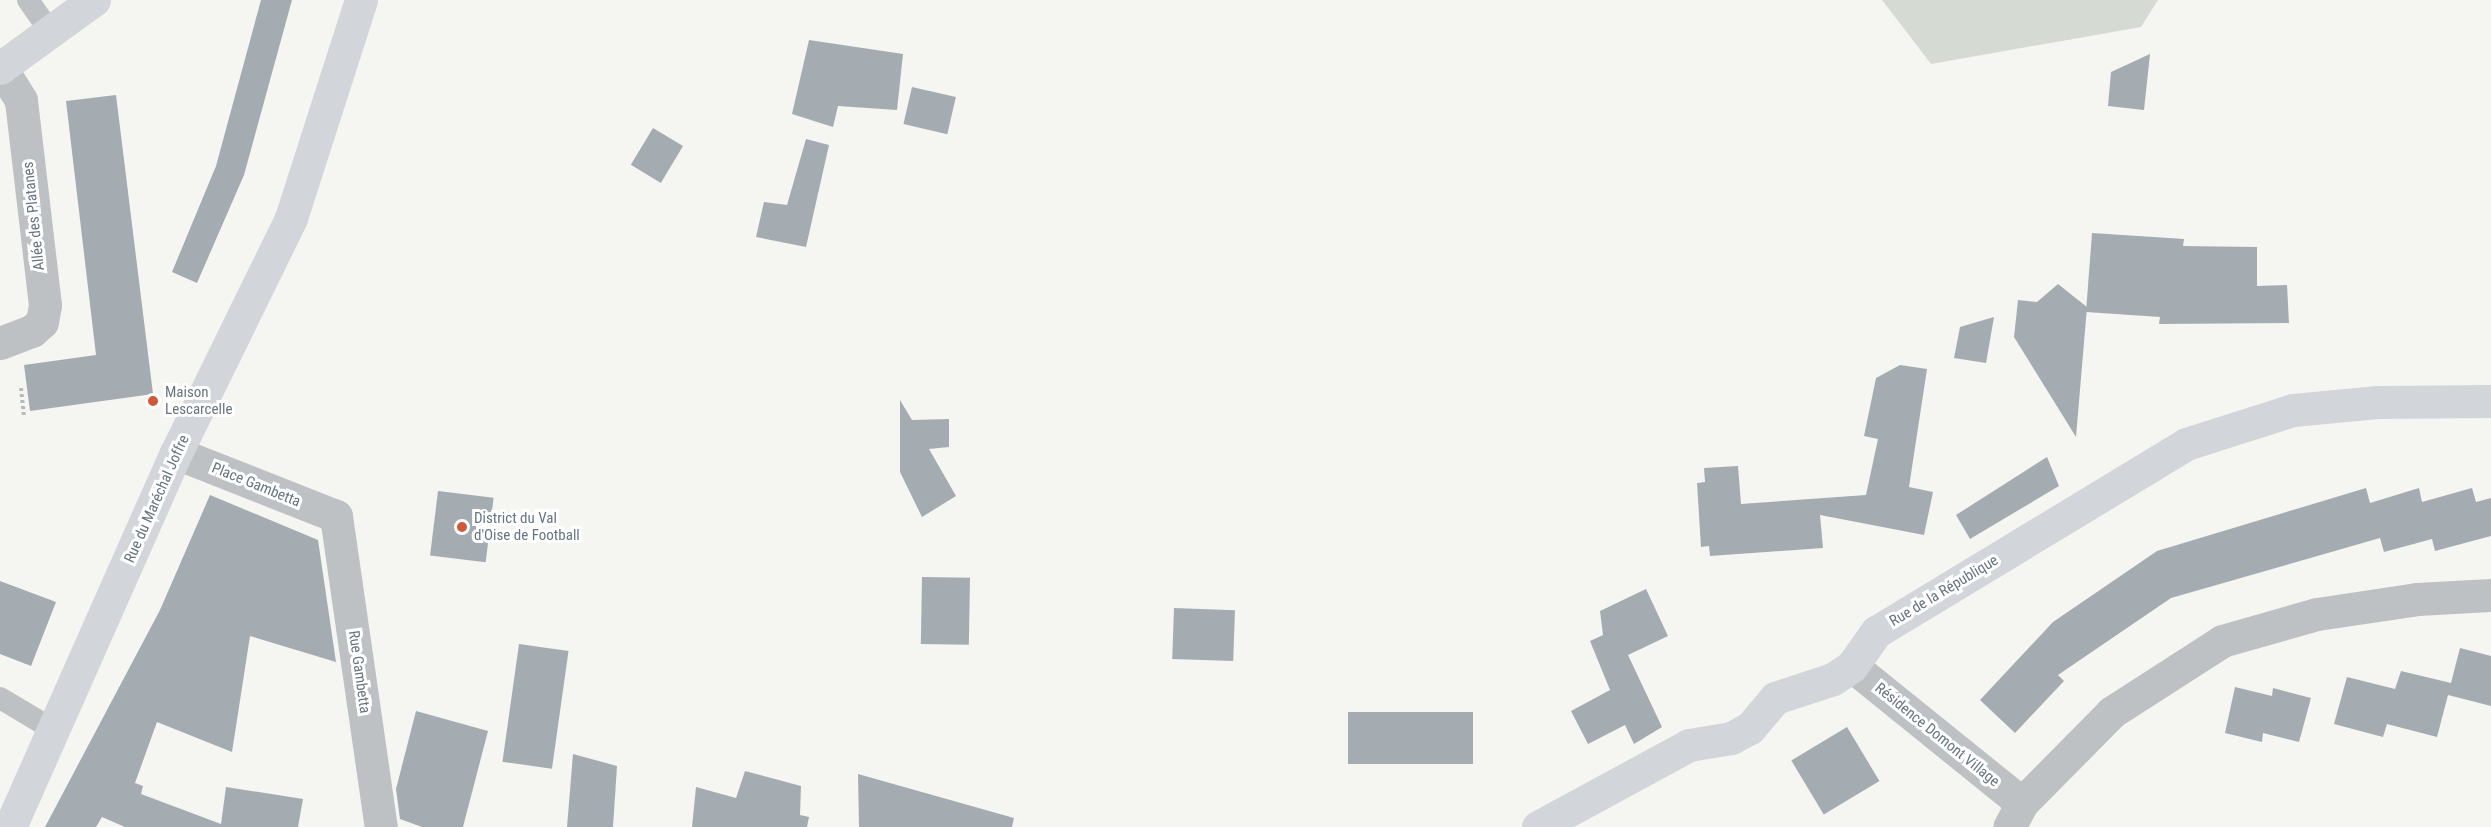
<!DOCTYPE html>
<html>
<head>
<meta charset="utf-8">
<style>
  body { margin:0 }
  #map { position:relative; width:2491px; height:827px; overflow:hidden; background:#f5f5f2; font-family:"Roboto Condensed",sans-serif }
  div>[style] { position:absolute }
  .green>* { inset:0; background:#d5dad2 }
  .building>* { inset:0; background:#a5acb1; transform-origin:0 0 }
  .path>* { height:4px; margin-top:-2px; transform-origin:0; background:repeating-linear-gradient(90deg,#b7babc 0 3px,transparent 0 6px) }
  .lane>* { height:22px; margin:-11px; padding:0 11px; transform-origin:11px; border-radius:11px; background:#bdc1c4 }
  .street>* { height:33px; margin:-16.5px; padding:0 16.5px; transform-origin:16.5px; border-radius:16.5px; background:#bdc1c4 }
  .secondary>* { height:33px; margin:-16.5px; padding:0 16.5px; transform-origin:16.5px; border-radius:16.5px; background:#d2d6da }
  .dots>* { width:16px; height:16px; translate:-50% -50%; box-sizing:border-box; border:3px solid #fff; border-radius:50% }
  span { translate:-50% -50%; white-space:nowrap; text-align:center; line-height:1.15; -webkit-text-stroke:6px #fff; paint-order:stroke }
  .street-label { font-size:15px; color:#677580 }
  .poi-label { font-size:15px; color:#677580 }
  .left { translate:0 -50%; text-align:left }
</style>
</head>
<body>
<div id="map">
  <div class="green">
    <div style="clip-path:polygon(1882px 0,2158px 0,2141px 27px,1931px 64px)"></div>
  </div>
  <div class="building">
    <div style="clip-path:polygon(261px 0,292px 0,244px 175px,197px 283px,172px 272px,216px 166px)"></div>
    <div style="clip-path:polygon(809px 40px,903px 54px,897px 110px,838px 106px,833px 127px,792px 114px)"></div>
    <div style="clip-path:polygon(2150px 54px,2144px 110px,2108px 106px,2111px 72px)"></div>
    <div style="left:912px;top:87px;width:45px;height:38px;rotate:13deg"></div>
    <div style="clip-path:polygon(116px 95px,153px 394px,30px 411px,24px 365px,96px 355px,66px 101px)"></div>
    <div style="left:653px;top:128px;width:35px;height:43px;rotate:31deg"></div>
    <div style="clip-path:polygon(806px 139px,829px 145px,806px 247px,756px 237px,764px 202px,787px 205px)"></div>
    <div style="clip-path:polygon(2092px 233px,2184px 239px,2183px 246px,2257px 247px,2257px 286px,2287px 285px,2289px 323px,2159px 324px,2160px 317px,2086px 312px)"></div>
    <div style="clip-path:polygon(2058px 284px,2087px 307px,2076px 437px,2014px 337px,2018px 300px,2037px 302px)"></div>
    <div style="clip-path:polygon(1994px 317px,1986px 363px,1954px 358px,1960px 327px)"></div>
    <div style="clip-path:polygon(1900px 365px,1927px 369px,1909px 487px,1933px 492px,1924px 535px,1820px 515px,1823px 548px,1710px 556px,1709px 546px,1701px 547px,1697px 483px,1705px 482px,1704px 468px,1738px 466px,1741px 504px,1866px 495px,1878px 439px,1864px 436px,1876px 378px)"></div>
    <div style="clip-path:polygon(900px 400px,912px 420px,949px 419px,949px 447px,929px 449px,956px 496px,922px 517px,900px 472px)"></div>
    <div style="clip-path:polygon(2047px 457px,2059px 486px,1970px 539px,1956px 515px)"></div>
    <div style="clip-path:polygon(2366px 488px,2370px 503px,2419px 488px,2422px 502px,2472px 488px,2476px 502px,2491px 498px,2491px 536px,2435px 551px,2432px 539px,2384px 552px,2380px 538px,2171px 598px,2058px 675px,2064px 681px,2015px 733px,1980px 700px,2053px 622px,2157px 551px)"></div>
    <div style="left:438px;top:491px;width:56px;height:65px;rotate:7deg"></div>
    <div style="clip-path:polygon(210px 495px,318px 540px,336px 662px,250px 636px,232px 752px,157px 722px,135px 783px,143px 786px,141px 794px,221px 824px,226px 787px,303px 799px,298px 827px,125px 827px,102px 817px,96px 827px,45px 827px,160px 610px)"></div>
    <div style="left:922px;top:577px;width:48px;height:67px;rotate:1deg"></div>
    <div style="clip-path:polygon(0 581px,56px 602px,31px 666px,0 654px)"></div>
    <div style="clip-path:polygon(1646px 589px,1668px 636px,1628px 655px,1662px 727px,1634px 744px,1625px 725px,1588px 744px,1571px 711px,1610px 690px,1590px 641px,1603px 635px,1600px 611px)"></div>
    <div style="left:1174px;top:608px;width:61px;height:51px;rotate:2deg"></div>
    <div style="left:519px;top:644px;width:50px;height:119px;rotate:8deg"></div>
    <div style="clip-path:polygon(2460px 648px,2491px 656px,2491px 706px,2448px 695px,2437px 737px,2387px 724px,2383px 737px,2334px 724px,2347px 677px,2395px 689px,2401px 671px,2451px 683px)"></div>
    <div style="clip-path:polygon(2235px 687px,2272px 696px,2273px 688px,2311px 698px,2299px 742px,2263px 733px,2262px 742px,2225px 733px)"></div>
    <div style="clip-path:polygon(416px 711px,488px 731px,463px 827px,422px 827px,400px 819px,396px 789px)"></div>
    <div style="left:1348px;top:712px;width:125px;height:52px"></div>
    <div style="left:1847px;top:727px;width:63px;height:65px;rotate:59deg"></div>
    <div style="clip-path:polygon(573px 754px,617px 766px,613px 827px,567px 827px)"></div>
    <div style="clip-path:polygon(745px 771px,801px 786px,800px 815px,809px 817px,807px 827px,692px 827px,696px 787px,736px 798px)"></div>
    <div style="clip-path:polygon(858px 774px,1014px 818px,1012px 827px,859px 827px)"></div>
  </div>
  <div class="path">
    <div style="left:21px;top:388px;width:28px;rotate:84deg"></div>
  </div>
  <div class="lane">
    <div style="left:28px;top:0;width:40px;rotate:55.1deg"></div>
    <div style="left:0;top:698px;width:66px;rotate:30.8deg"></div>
  </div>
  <div class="street">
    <div style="left:0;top:343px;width:34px;rotate:-21deg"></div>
    <div style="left:32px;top:331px;width:13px;rotate:-42deg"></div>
    <div style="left:42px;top:322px;width:17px;rotate:-80deg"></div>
    <div style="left:45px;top:305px;width:206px;rotate:-96.7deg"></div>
    <div style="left:21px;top:100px;width:38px;rotate:-122deg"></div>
    <div style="left:176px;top:453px;width:172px;rotate:21.5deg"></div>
    <div style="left:336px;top:516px;width:314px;rotate:81.8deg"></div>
    <div style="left:1852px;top:666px;width:218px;rotate:38.9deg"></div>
    <div style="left:2022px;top:803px;width:27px;rotate:118deg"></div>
    <div style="left:2022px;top:803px;width:128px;rotate:-45.3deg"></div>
    <div style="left:2112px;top:712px;width:131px;rotate:-32.8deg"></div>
    <div style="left:2222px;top:641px;width:99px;rotate:-15.9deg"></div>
    <div style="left:2317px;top:614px;width:101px;rotate:-8.5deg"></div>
    <div style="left:2417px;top:599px;width:74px;rotate:-3.1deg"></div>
  </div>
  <div class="secondary">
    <div style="left:0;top:68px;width:116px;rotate:-35.9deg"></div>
    <div style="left:10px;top:827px;width:409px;rotate:-66.1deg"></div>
    <div style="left:176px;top:453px;width:262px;rotate:-63.9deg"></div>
    <div style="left:291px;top:218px;width:229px;rotate:-72.2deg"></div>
    <div style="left:1538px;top:827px;width:172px;rotate:-28.5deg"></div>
    <div style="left:1689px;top:745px;width:43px;rotate:-9.5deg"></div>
    <div style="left:1731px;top:738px;width:21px;rotate:-28deg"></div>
    <div style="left:1750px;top:728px;width:39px;rotate:-50deg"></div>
    <div style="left:1775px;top:698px;width:61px;rotate:-18.1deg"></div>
    <div style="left:1833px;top:679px;width:23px;rotate:-34deg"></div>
    <div style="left:1852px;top:666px;width:42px;rotate:-54.8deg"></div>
    <div style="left:1876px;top:632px;width:363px;rotate:-31.2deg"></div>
    <div style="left:2186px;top:444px;width:112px;rotate:-17.6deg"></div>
    <div style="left:2293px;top:410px;width:85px;rotate:-5.4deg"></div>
    <div style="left:2378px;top:402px;width:113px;rotate:-0.5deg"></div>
  </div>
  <div class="dots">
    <div style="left:153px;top:401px;background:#d05a37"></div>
    <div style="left:462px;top:527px;background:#d05a37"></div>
  </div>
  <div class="street-label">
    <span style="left:34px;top:216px;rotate:-96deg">Allée des Platanes</span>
    <span style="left:256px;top:485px;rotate:22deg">Place Gambetta</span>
    <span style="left:157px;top:499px;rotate:-66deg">Rue du Maréchal Joffre</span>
    <span style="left:1944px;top:591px;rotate:-31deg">Rue de la République</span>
    <span style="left:359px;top:672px;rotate:82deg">Rue Gambetta</span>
    <span style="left:1937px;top:735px;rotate:39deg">Résidence Domont Village</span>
  </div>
  <div class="poi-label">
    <span class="left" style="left:165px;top:401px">Maison<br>Lescarcelle</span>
    <span class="left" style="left:474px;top:527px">District du Val<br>d'Oise de Football</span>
  </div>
</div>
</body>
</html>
